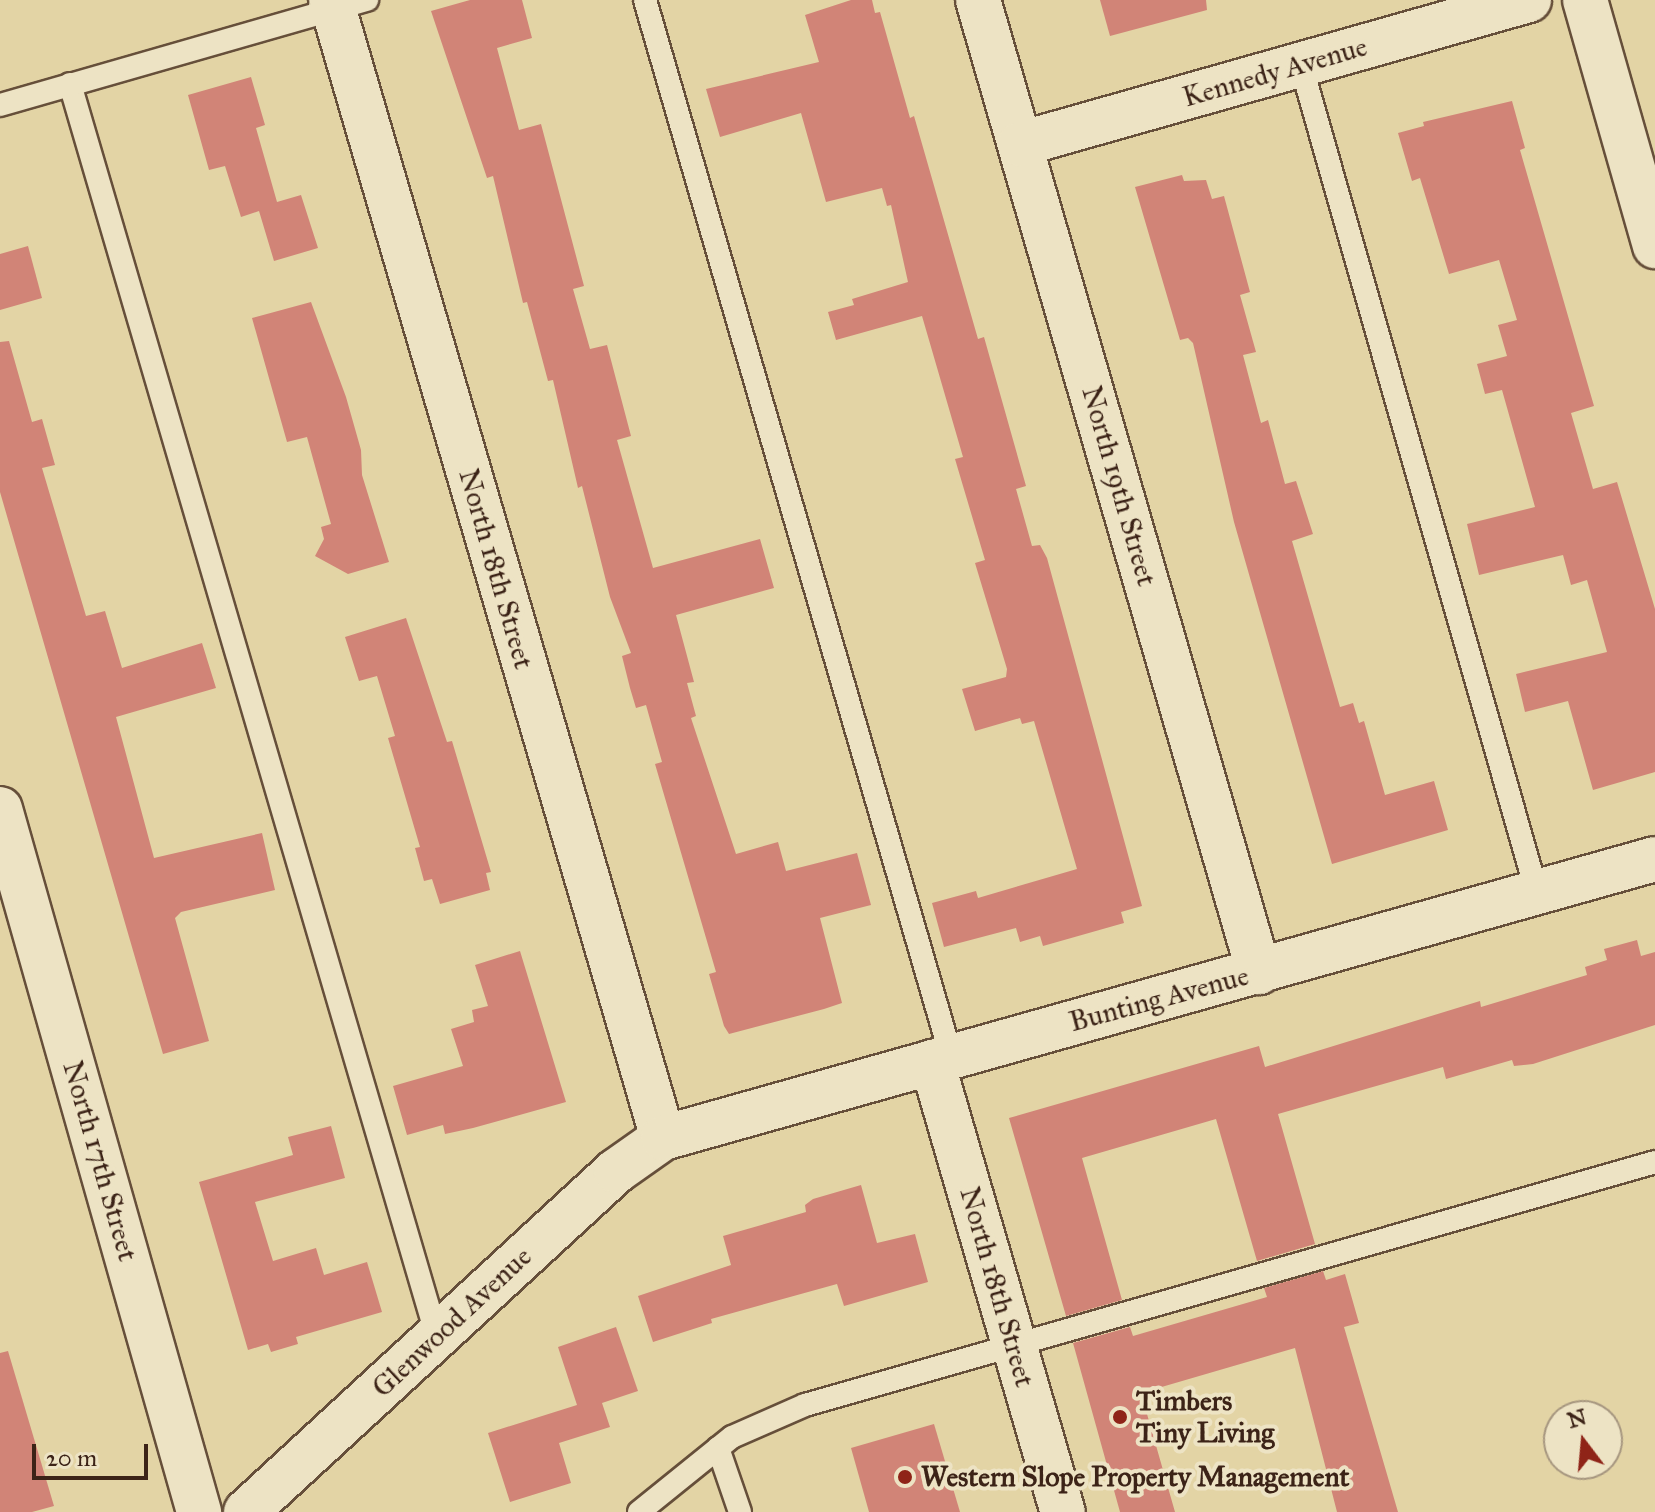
<!DOCTYPE html>
<html>
<head>
<meta charset="utf-8">
<style>
  body { margin:0 }
  #map { position:relative; width:1655px; height:1512px; overflow:hidden; background:#e3d4a5; font-family:"IM FELL Great Primer",serif }
  div>[style] { position:absolute }
  .building>* { inset:0; background:#d18477 }
  .roads { filter:drop-shadow(2px 0 #664f3a) drop-shadow(-2px 0 #664f3a) drop-shadow(0 2px #664f3a) drop-shadow(0 -2px #664f3a) }
  .service>* { height:22px; margin:-11px; padding:0 11px; transform-origin:11px; border-radius:11px; background:#ede3c4 }
  .minor>* { height:44px; margin:-22px; padding:0 22px; transform-origin:22px; border-radius:22px; background:#ede3c4 }
  .dots>* { width:22px; height:22px; translate:-50% -50%; box-sizing:border-box; border:4px solid #ede3c4; border-radius:50% }
  span { translate:-50% -50%; white-space:nowrap; text-align:center; line-height:1.15; -webkit-text-stroke:8px #ede3c4; paint-order:stroke }
  .street-label { font-size:28px; color:#3c2317 }
  .poi-label { font-size:28px; color:#3c2317; font-weight:700 }
  .left { translate:0 -50%; text-align:left }
  .north { position:absolute; left:1543px; top:1400px; width:80px; height:80px; box-sizing:border-box; background:#ede3c4; border:2px solid #a6967f; border-radius:50%; rotate:344deg; font-size:22px; font-weight:700; line-height:32px; text-align:center; color:#3c2317 }
  .north::after { content:''; display:block; margin:auto; width:28px; height:36px; background:#8f2418; clip-path:polygon(50% 0,100% 100%,50% 72%,0 100%) }
  .scale { position:absolute; left:32px; top:1444px; width:116px; height:36px; box-sizing:border-box; border:4px solid #3c2317; border-top:0; padding-left:10px; font-size:24px; line-height:28px; white-space:nowrap; color:#3c2317; -webkit-text-stroke:6px #ede3c4; paint-order:stroke }
</style>
</head>
<body>
<div id="map">
  <div class="building">
    <div style="clip-path:polygon(470px 0,522px 0,532px 38px,497px 48px,519px 130px,541px 124px,584px 286px,573px 289px,590px 349px,607px 345px,631px 436px,617px 440px,653px 568px,760px 539px,774px 588px,676px 615px,694px 682px,687px 683px,696px 716px,691px 718px,736px 854px,778px 842px,786px 871px,857px 853px,871px 905px,820px 918px,842px 1003px,824px 1009px,729px 1034px,724px 1026px,709px 974px,716px 972px,655px 764px,662px 762px,646px 705px,636px 708px,630px 688px,622px 656px,631px 653px,610px 597px,582px 486px,578px 488px,553px 380px,548px 381px,527px 302px,523px 303px,493px 176px,487px 178px,431px 11px)"></div>
    <div style="clip-path:polygon(851px 0,872px 0,875px 13px,880px 12px,910px 118px,914px 116px,978px 339px,984px 337px,1026px 486px,1016px 489px,1032px 546px,1040px 545px,1047px 558px,1142px 906px,1121px 912px,1124px 923px,1043px 946px,1040px 936px,1020px 942px,1016px 928px,944px 947px,932px 903px,976px 891px,978px 898px,1077px 869px,1034px 721px,1022px 724px,1020px 718px,975px 731px,962px 689px,1006px 677px,1007px 669px,975px 563px,985px 560px,955px 459px,963px 457px,922px 316px,836px 340px,828px 312px,854px 305px,852px 299px,908px 282px,891px 205px,887px 206px,882px 188px,826px 202px,801px 113px,720px 137px,706px 89px,819px 62px,805px 15px)"></div>
    <div style="clip-path:polygon(1100px 0,1206px 0,1207px 10px,1110px 36px)"></div>
    <div style="clip-path:polygon(251px 77px,265px 125px,256px 128px,277px 202px,301px 195px,318px 248px,274px 261px,259px 211px,241px 217px,225px 166px,209px 170px,188px 95px)"></div>
    <div style="clip-path:polygon(1512px 101px,1525px 148px,1520px 150px,1594px 406px,1571px 413px,1593px 489px,1617px 482px,1655px 609px,1655px 772px,1593px 790px,1568px 701px,1525px 712px,1516px 674px,1607px 652px,1587px 580px,1571px 585px,1563px 555px,1479px 575px,1467px 524px,1535px 507px,1502px 390px,1485px 394px,1477px 364px,1507px 356px,1498px 325px,1517px 320px,1499px 260px,1449px 274px,1420px 178px,1412px 181px,1398px 133px,1424px 126px,1423px 122px)"></div>
    <div style="clip-path:polygon(1182px 175px,1184px 181px,1206px 180px,1212px 199px,1224px 196px,1250px 292px,1240px 295px,1256px 352px,1243px 355px,1261px 423px,1268px 420px,1285px 484px,1296px 481px,1313px 534px,1292px 541px,1340px 707px,1353px 703px,1359px 723px,1364px 721px,1385px 795px,1434px 781px,1448px 830px,1332px 864px,1234px 522px,1193px 343px,1188px 338px,1180px 340px,1135px 187px)"></div>
    <div style="clip-path:polygon(28px 246px,42px 298px,0 310px,0 254px)"></div>
    <div style="clip-path:polygon(311px 302px,346px 397px,361px 450px,362px 475px,389px 562px,348px 574px,315px 556px,324px 539px,321px 527px,331px 524px,307px 437px,287px 442px,252px 318px)"></div>
    <div style="clip-path:polygon(9px 341px,32px 422px,42px 419px,55px 465px,42px 468px,86px 616px,105px 611px,122px 668px,202px 643px,216px 688px,116px 717px,154px 858px,262px 833px,275px 890px,181px 912px,175px 918px,209px 1041px,163px 1054px,0 492px,0 342px)"></div>
    <div style="clip-path:polygon(406px 618px,447px 742px,452px 741px,491px 872px,486px 873px,490px 890px,440px 904px,432px 879px,424px 881px,415px 848px,420px 847px,388px 738px,395px 736px,377px 676px,359px 681px,345px 637px)"></div>
    <div style="clip-path:polygon(1637px 940px,1641px 956px,1655px 952px,1655px 1025px,1533px 1064px,1514px 1066px,1512px 1060px,1446px 1079px,1443px 1067px,1278px 1114px,1315px 1244px,1257px 1261px,1216px 1119px,1082px 1158px,1122px 1300px,1066px 1316px,1009px 1118px,1259px 1046px,1265px 1067px,1480px 1001px,1481px 1007px,1587px 975px,1585px 967px,1607px 960px,1604px 949px)"></div>
    <div style="clip-path:polygon(520px 951px,566px 1102px,473px 1128px,445px 1134px,443px 1125px,407px 1135px,393px 1086px,463px 1066px,451px 1029px,474px 1022px,472px 1010px,488px 1006px,475px 965px)"></div>
    <div style="clip-path:polygon(331px 1126px,345px 1178px,255px 1202px,273px 1261px,316px 1248px,324px 1275px,367px 1262px,382px 1312px,296px 1337px,298px 1344px,271px 1352px,268px 1344px,248px 1350px,199px 1182px,293px 1155px,288px 1137px)"></div>
    <div style="clip-path:polygon(861px 1185px,877px 1243px,915px 1234px,928px 1282px,844px 1306px,837px 1284px,711px 1319px,712px 1323px,653px 1342px,638px 1296px,731px 1265px,723px 1236px,806px 1212px,805px 1205px,813px 1199px)"></div>
    <div style="clip-path:polygon(1323px 1271px,1326px 1280px,1345px 1274px,1359px 1323px,1344px 1327px,1398px 1512px,1337px 1512px,1295px 1348px,1141px 1393px,1175px 1512px,1120px 1512px,1073px 1343px,1130px 1327px,1133px 1336px,1267px 1297px,1264px 1288px)"></div>
    <div style="clip-path:polygon(616px 1327px,638px 1391px,602px 1403px,610px 1427px,559px 1443px,571px 1483px,510px 1502px,488px 1433px,577px 1405px,558px 1347px)"></div>
    <div style="clip-path:polygon(8px 1351px,54px 1506px,32px 1512px,0 1512px,0 1353px)"></div>
    <div style="clip-path:polygon(934px 1424px,960px 1512px,869px 1512px,851px 1448px)"></div>
  </div>
  <div class="roads">
    <div class="service">
      <div style="left:645px;top:0;width:1099px;rotate:73.84deg"></div>
      <div style="left:1301px;top:65px;width:861px;rotate:74.09deg"></div>
      <div style="left:70px;top:84px;width:1306px;rotate:73.67deg"></div>
      <div style="left:0;top:105px;width:382px;rotate:-16deg"></div>
      <div style="left:718px;top:1448px;width:68px;rotate:71deg"></div>
      <div style="left:639px;top:1512px;width:119px;rotate:-38.9deg"></div>
      <div style="left:732px;top:1437px;width:80px;rotate:-23.7deg"></div>
      <div style="left:805px;top:1405px;width:884px;rotate:-15.95deg"></div>
    </div>
    <div class="minor">
      <div style="left:331px;top:0;width:1185px;rotate:73.74deg"></div>
      <div style="left:978px;top:0;width:1012px;rotate:73.88deg"></div>
      <div style="left:1585px;top:0;width:256px;rotate:74.1deg"></div>
      <div style="left:1020px;top:144px;width:529px;rotate:-15.8deg"></div>
      <div style="left:0;top:809px;width:731px;rotate:74.19deg"></div>
      <div style="left:932px;top:1062px;width:469px;rotate:73.8deg"></div>
      <div style="left:246px;top:1512px;width:503px;rotate:-42.66deg"></div>
      <div style="left:616px;top:1171px;width:57px;rotate:-35.1deg"></div>
      <div style="left:663px;top:1138px;width:1030px;rotate:-15.71deg"></div>
    </div>
  </div>
  <div class="dots">
    <div style="left:1120px;top:1417px;background:#8f2418"></div>
    <div style="left:905px;top:1477px;background:#8f2418"></div>
  </div>
  <div class="street-label">
    <span style="left:1275px;top:72px;rotate:-16deg">Kennedy Avenue</span>
    <span style="left:1119px;top:486px;rotate:74deg">North 19th Street</span>
    <span style="left:496px;top:569px;rotate:74deg">North 18th Street</span>
    <span style="left:1159px;top:999px;rotate:-15deg">Bunting Avenue</span>
    <span style="left:100px;top:1161px;rotate:74deg">North 17th Street</span>
    <span style="left:997px;top:1287px;rotate:74deg">North 18th Street</span>
    <span style="left:452px;top:1322px;rotate:-43deg">Glenwood Avenue</span>
  </div>
  <div class="poi-label">
    <span class="left" style="left:1136px;top:1417px">Timbers<br>Tiny Living</span>
    <span class="left" style="left:921px;top:1477px">Western Slope Property Management</span>
  </div>
  <div class="north">N</div>
  <div class="scale">20 m</div>
</div>
</body>
</html>
